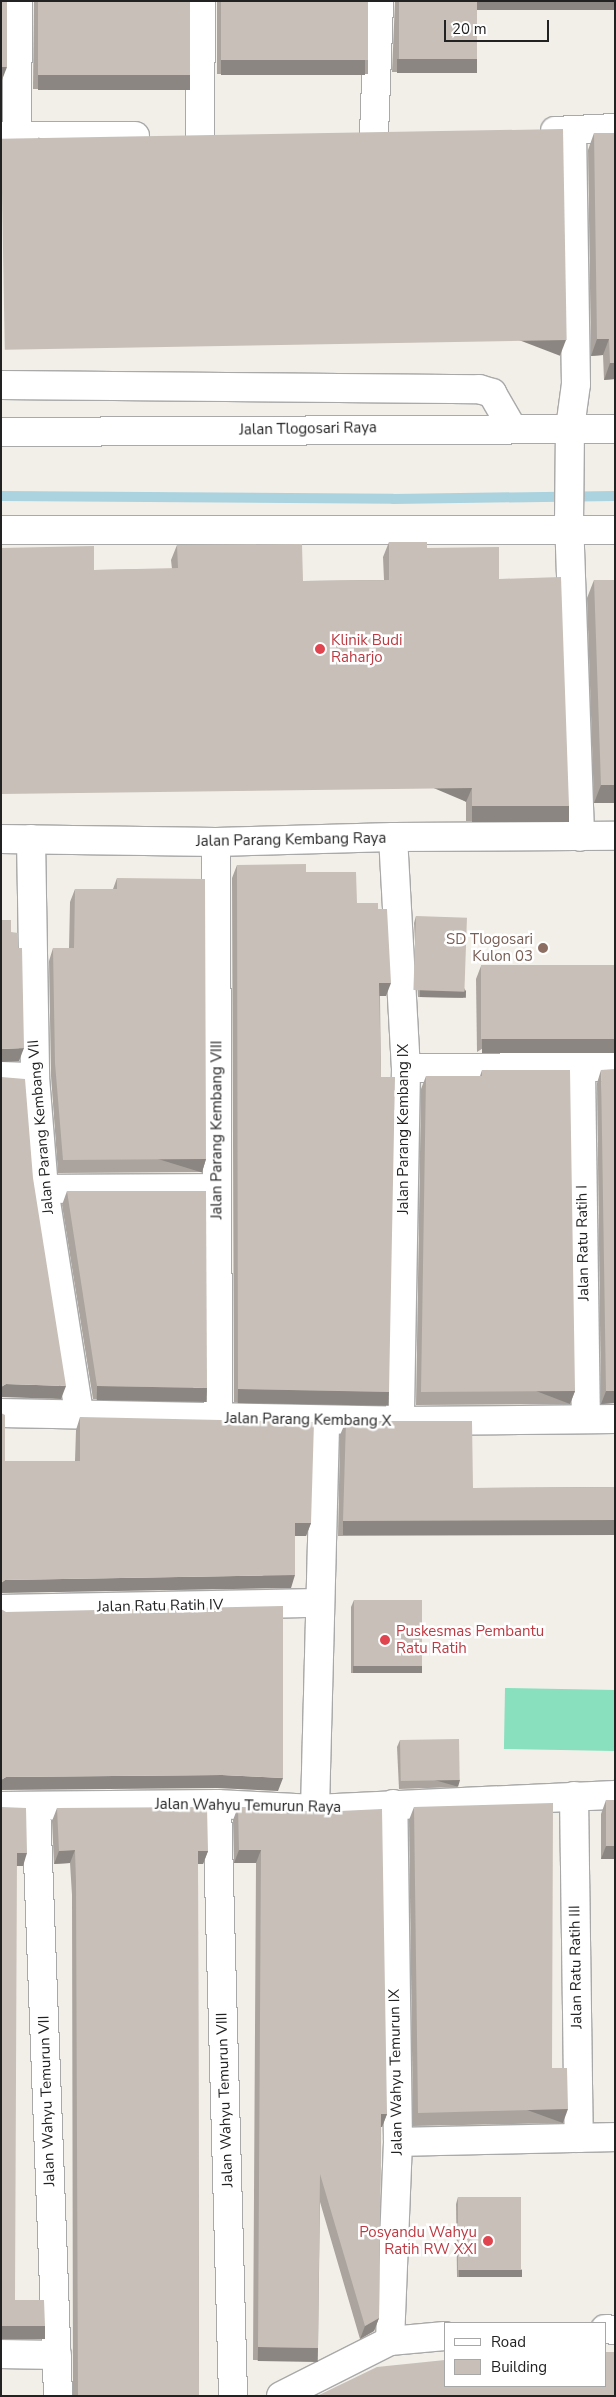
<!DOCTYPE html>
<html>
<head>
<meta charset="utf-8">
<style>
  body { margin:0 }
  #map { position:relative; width:616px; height:2397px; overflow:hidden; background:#f2efe9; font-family:"Nunito Sans",sans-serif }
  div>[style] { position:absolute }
  .pitch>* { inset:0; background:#88e0be; transform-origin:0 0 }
  .stream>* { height:10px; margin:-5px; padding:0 5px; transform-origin:5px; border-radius:5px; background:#aad3df }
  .roads { filter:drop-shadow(1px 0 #a9a9a9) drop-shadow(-1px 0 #a9a9a9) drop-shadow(0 1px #a9a9a9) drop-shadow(0 -1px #a9a9a9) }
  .minor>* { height:28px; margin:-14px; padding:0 14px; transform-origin:14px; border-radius:14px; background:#fff }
  .wall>* { inset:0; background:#aba49e; transform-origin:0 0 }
  .shaded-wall>* { inset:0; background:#8b8681; transform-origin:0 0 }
  .building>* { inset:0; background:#c7bfb8; transform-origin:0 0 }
  .dots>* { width:14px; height:14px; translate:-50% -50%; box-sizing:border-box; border:2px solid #fff; border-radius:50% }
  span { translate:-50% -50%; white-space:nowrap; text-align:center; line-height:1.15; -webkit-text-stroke:5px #fff; paint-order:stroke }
  .street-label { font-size:15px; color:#222 }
  .health-label { font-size:15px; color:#be3a42 }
  .left { translate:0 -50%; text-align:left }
  .right { translate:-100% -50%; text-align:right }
  .education-label { font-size:15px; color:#785e54 }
  .frame { position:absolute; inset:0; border:2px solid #222; pointer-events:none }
  .legend { position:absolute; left:444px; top:2322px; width:162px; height:65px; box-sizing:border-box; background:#fff; border:1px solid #a7a7a7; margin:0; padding:6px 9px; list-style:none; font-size:15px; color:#222 }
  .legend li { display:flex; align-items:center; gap:10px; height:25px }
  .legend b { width:25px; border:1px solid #a7a7a7 }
  .scale { position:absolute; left:444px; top:20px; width:105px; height:22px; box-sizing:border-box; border:2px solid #222; border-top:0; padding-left:6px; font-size:15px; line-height:18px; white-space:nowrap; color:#222; -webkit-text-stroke:4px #fff; paint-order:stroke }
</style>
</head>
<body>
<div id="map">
  <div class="pitch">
    <div style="left:505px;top:1688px;width:110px;height:61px;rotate:1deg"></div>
  </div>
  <div class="stream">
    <div style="left:1px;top:496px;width:392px;rotate:0.4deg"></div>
    <div style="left:393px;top:499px;width:222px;rotate:-0.8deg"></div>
  </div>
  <div class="roads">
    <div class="minor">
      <div style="left:555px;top:131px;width:60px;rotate:-2.9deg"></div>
      <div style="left:572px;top:131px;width:253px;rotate:89.1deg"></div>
      <div style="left:576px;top:384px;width:44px;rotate:97.8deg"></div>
      <div style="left:570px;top:428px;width:91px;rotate:90.6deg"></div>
      <div style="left:569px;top:519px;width:318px;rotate:88deg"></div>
      <div style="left:374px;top:134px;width:133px;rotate:-87.8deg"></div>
      <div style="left:1px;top:136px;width:134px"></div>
      <div style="left:17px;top:136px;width:135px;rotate:-89.6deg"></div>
      <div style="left:200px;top:136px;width:135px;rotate:-89.6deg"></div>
      <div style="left:1px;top:385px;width:478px;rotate:0.5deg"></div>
      <div style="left:479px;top:389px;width:14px;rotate:17deg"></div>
      <div style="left:492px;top:393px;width:39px;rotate:60deg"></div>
      <div style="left:1px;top:432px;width:614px;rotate:-0.28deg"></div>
      <div style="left:1px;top:530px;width:614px"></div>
      <div style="left:393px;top:837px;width:231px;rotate:86.8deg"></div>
      <div style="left:406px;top:1068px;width:353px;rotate:91deg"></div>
      <div style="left:1px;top:839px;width:215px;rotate:0.8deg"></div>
      <div style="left:216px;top:842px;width:177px;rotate:-1.6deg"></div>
      <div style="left:393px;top:837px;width:222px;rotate:-0.3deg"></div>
      <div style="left:31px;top:839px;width:238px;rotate:89deg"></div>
      <div style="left:35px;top:1077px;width:112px;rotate:85.4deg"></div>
      <div style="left:44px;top:1189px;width:227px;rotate:81.1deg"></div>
      <div style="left:216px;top:842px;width:577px;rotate:89.8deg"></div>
      <div style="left:406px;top:1068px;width:209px;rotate:-0.3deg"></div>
      <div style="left:581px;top:1069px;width:349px;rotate:89.2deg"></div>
      <div style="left:1px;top:1076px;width:34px;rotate:2deg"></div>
      <div style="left:44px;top:1189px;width:173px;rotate:-0.3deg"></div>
      <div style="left:1px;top:1413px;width:399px;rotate:1.1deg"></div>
      <div style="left:400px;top:1421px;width:215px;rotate:-0.5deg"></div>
      <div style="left:1px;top:1609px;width:318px;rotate:-1.1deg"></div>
      <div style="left:574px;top:1796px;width:342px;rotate:89.2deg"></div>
      <div style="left:217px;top:1804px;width:592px;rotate:88.45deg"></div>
      <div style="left:1px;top:1806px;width:216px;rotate:-0.5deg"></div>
      <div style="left:217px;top:1804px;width:98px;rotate:2.9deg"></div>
      <div style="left:315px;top:1809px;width:300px;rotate:-2.7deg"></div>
      <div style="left:36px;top:1806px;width:590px;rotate:87.86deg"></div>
      <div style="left:315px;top:1809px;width:389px;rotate:-88.5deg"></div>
      <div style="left:398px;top:2142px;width:217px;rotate:-1.3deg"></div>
      <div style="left:605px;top:2329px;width:10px;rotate:6deg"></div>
      <div style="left:390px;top:2341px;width:199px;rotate:-87.7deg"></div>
      <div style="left:398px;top:2142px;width:338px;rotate:-90.8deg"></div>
      <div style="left:1px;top:2354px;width:56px;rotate:1deg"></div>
      <div style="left:281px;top:2396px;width:122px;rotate:-26.8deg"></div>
      <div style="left:390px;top:2341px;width:55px;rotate:-5.2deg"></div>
    </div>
  </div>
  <div class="wall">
    <div style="clip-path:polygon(34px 1px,190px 1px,190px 76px,185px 89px,33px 89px)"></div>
    <div style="left:217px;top:1px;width:151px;height:73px"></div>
    <div style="clip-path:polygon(395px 1px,615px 1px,615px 9px,477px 9px,472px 72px,392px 72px)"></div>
    <div style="clip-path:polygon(594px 133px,615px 133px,615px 379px,604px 380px,603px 355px,591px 356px,588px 150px)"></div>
    <div style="clip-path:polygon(389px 542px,427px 548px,499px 579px,563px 821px,466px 821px,466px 802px,94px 570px,172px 569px,171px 560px,177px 545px,303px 581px,384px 580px,383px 557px)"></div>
    <div style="clip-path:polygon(594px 580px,615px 580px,615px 803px,594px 803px,587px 598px)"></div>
    <div style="clip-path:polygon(237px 865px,306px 872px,357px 903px,386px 996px,380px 996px,385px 1405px,234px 1402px,232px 878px)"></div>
    <div style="clip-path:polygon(117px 878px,206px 1159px,202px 1172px,58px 1173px,51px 1076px,49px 961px,53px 948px,69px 948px,70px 902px,75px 889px,113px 889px)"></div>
    <div style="clip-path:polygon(416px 916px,466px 991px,463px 998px,418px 997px,414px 923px)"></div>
    <div style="clip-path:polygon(615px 965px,477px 1052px,476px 979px,481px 966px)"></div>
    <div style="clip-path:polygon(482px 1070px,575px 1391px,570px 1404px,416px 1405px,421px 1089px,426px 1076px,480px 1076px)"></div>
    <div style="clip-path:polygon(601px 1070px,615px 1403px,601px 1404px,597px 1083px)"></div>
    <div style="clip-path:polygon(67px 1191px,202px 1401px,93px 1399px,62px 1205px)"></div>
    <div style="clip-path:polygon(80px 1417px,311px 1523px,306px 1536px,295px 1536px,291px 1588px,5px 1461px,75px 1461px,76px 1430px)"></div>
    <div style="clip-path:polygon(346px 1421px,473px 1488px,615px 1487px,615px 1535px,338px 1536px,340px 1435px)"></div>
    <div style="clip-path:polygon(354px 1600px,422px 1666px,420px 1673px,351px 1673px,351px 1607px)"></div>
    <div style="clip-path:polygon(400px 1740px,458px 1787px,399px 1789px,397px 1747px)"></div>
    <div style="clip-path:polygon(606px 1800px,615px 1800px,615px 1859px,601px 1859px,601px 1814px)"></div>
    <div style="clip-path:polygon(238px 1807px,319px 1812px,387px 2114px,382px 2127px,381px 2127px,379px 2318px,374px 2331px,360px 2339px,320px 2202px,318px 2348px,314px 2361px,253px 2360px,256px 1863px,234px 1863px,233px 1820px)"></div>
    <div style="clip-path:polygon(414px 1807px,552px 2068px,563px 2123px,413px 2126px,409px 1820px)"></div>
    <div style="clip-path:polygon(57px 1808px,208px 1851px,203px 1864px,198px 1864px,199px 2396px,73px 2396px,72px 1895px,70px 1863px,54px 1864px,52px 1821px)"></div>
    <div style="clip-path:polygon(458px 2197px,522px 2270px,520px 2277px,457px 2277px,456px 2204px)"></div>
  </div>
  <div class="shaded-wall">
    <div style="left:475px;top:1px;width:140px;height:9px"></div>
    <div style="left:397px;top:59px;width:80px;height:14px"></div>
    <div style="left:221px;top:60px;width:144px;height:15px"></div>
    <div style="clip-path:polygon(1px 67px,7px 67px,2px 80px,1px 80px)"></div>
    <div style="left:38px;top:75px;width:152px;height:15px"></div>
    <div style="clip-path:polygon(597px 339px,609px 339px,603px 355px,591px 356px)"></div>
    <div style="left:566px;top:340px;width:17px;height:565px;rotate:111deg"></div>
    <div style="clip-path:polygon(610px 363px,615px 363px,615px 379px,604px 380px)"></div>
    <div style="clip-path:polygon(601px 785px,615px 785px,615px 803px,594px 803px)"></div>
    <div style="left:472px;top:788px;width:15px;height:471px;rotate:113deg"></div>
    <div style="left:472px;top:806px;width:97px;height:16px"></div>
    <div style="clip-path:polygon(379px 983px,391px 983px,386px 996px,375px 996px)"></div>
    <div style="left:420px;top:990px;width:46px;height:7px;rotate:1deg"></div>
    <div style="left:482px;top:1039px;width:133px;height:14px"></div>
    <div style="clip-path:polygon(24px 1048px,19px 1061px,1px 1062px,1px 1049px)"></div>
    <div style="left:206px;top:1159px;width:14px;height:143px;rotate:107deg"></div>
    <div style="clip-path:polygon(6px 1384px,66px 1386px,61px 1399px,1px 1397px,1px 1387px)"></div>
    <div style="left:97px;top:1386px;width:110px;height:14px;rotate:1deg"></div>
    <div style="left:238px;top:1389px;width:151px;height:14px;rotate:1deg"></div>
    <div style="left:575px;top:1391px;width:14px;height:154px;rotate:111deg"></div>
    <div style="clip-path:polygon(606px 1391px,615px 1391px,615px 1403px,601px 1404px)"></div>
    <div style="left:615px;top:1520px;width:15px;height:272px;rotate:90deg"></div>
    <div style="clip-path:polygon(295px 1523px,311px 1523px,306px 1536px,291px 1536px)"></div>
    <div style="clip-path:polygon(295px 1575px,291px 1588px,1px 1593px,1px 1583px,5px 1580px)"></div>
    <div style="left:353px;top:1666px;width:69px;height:7px"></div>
    <div style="clip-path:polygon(222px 1775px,283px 1778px,278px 1791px,217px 1788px,1px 1790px,1px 1780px,6px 1777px)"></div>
    <div style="left:460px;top:1780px;width:7px;height:59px;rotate:106deg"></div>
    <div style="clip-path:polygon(606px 1846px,615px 1846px,615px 1859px,601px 1859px)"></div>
    <div style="clip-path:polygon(75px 1850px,70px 1863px,54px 1864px,59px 1851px)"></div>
    <div style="clip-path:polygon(239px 1850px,261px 1850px,256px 1863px,234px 1863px)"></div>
    <div style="clip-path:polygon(198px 1851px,208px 1851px,203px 1864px,193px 1864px)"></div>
    <div style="clip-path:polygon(17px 1853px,27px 1853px,23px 1866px,12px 1866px)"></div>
    <div style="left:568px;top:2109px;width:15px;height:150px;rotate:110deg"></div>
    <div style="clip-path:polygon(381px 2114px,387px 2114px,382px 2127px,376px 2127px)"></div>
    <div style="left:459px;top:2270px;width:63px;height:7px"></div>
    <div style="clip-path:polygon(379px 2318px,374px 2331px,360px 2339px,365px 2326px)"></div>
    <div style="left:1px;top:2326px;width:44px;height:13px"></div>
    <div style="left:258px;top:2347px;width:60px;height:14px;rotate:1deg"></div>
  </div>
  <div class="building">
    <div style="left:1px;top:1px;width:6px;height:66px"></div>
    <div style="left:38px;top:1px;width:152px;height:74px"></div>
    <div style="left:221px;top:1px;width:147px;height:59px"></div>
    <div style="left:399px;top:1px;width:78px;height:58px"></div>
    <div style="left:563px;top:129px;width:211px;height:562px;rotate:89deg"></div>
    <div style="clip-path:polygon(594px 133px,615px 133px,615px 363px,610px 363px,609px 339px,597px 339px)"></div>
    <div style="clip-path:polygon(389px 542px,427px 542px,427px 548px,499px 547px,499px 579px,561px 577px,569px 806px,472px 806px,472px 788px,1px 794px,1px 548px,94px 546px,94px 570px,178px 568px,177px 545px,302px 544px,303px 581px,389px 580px)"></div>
    <div style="clip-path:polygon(594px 580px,615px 580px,615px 785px,601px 785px)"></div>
    <div style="clip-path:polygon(306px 864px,306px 872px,356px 872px,357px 903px,378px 903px,378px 909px,387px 909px,391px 983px,379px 983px,381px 1077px,395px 1077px,389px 1392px,238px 1389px,237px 865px)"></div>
    <div style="clip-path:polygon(117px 878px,205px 879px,206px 1159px,63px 1160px,55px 1063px,53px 948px,74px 948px,75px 889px,117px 889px)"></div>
    <div style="left:416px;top:916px;width:51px;height:74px;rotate:2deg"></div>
    <div style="clip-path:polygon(1px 920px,11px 920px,11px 932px,18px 933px,18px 948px,22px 948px,24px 1048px,1px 1049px)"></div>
    <div style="left:615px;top:965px;width:74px;height:134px;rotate:90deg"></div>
    <div style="clip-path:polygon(615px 1069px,615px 1391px,606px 1391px,601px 1070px)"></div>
    <div style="clip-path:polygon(482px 1070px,570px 1070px,575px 1391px,421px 1392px,426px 1076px,482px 1076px)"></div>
    <div style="clip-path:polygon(1px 1077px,25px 1079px,33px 1178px,66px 1386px,6px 1384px,1px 1387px)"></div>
    <div style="clip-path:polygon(67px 1191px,206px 1191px,207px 1388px,97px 1386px)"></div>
    <div style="clip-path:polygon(1px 1413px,5px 1415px,5px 1461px,80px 1461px,80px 1417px,314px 1422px,311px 1523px,295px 1523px,295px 1575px,5px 1580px,1px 1583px)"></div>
    <div style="clip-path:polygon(346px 1421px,472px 1421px,473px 1488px,615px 1487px,615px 1520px,343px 1521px)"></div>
    <div style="left:354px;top:1600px;width:68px;height:66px"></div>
    <div style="clip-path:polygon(283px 1606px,283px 1778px,222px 1775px,6px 1777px,1px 1780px,1px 1609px,6px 1612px)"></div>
    <div style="left:459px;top:1739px;width:41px;height:59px;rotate:89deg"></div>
    <div style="left:606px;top:1800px;width:9px;height:46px"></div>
    <div style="clip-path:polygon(553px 1803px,552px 2068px,567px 2068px,568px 2109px,418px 2113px,414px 1807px)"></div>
    <div style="clip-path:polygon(1px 1807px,26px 1808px,27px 1853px,17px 1853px,15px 2300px,44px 2300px,45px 2326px,1px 2326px)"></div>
    <div style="clip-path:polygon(207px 1807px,208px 1851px,198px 1851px,199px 2396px,78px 2396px,76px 1882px,75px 1850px,59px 1851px,57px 1808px)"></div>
    <div style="clip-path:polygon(238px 1807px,319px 1812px,382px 1809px,387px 2114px,381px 2114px,379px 2318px,365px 2326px,320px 2174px,318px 2348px,258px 2347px,261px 1850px,239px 1850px)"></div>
    <div style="left:458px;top:2197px;width:63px;height:73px"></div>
    <div style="clip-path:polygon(605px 2352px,615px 2352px,615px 2396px,317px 2396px,377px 2367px,445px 2360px,445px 2386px,605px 2386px)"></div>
  </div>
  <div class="dots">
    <div style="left:320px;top:649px;background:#e0444e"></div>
    <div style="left:543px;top:948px;background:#8d6e63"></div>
    <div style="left:385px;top:1640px;background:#e0444e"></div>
    <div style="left:488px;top:2241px;background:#e0444e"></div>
  </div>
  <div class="street-label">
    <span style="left:308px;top:429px;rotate:-1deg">Jalan Tlogosari Raya</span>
    <span style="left:291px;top:840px;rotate:-1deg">Jalan Parang Kembang Raya</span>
    <span style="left:41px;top:1127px;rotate:-95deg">Jalan Parang Kembang VII</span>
    <span style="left:404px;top:1129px;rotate:-90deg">Jalan Parang Kembang IX</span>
    <span style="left:217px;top:1130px;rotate:-90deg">Jalan Parang Kembang VIII</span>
    <span style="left:583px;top:1243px;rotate:-91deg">Jalan Ratu Ratih I</span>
    <span style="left:308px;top:1420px;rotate:1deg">Jalan Parang Kembang X</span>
    <span style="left:160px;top:1606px;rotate:-1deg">Jalan Ratu Ratih IV</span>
    <span style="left:248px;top:1806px;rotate:1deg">Jalan Wahyu Temurun Raya</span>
    <span style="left:576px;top:1967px;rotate:-91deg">Jalan Ratu Ratih III</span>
    <span style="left:396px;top:2072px;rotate:-91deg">Jalan Wahyu Temurun IX</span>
    <span style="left:225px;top:2100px;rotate:-92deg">Jalan Wahyu Temurun VIII</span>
    <span style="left:47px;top:2101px;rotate:-92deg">Jalan Wahyu Temurun VII</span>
  </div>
  <div class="health-label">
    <span class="left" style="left:331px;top:649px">Klinik Budi<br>Raharjo</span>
    <span class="left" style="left:396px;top:1640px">Puskesmas Pembantu<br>Ratu Ratih</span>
    <span class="right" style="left:477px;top:2241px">Posyandu Wahyu<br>Ratih RW XXI</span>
  </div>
  <div class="education-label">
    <span class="right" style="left:533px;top:948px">SD Tlogosari<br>Kulon 03</span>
  </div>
  <div class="frame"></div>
  <ul class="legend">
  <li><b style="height:6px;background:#fff"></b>Road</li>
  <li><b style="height:14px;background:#c7bfb8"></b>Building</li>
  </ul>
  <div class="scale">20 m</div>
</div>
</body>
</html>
